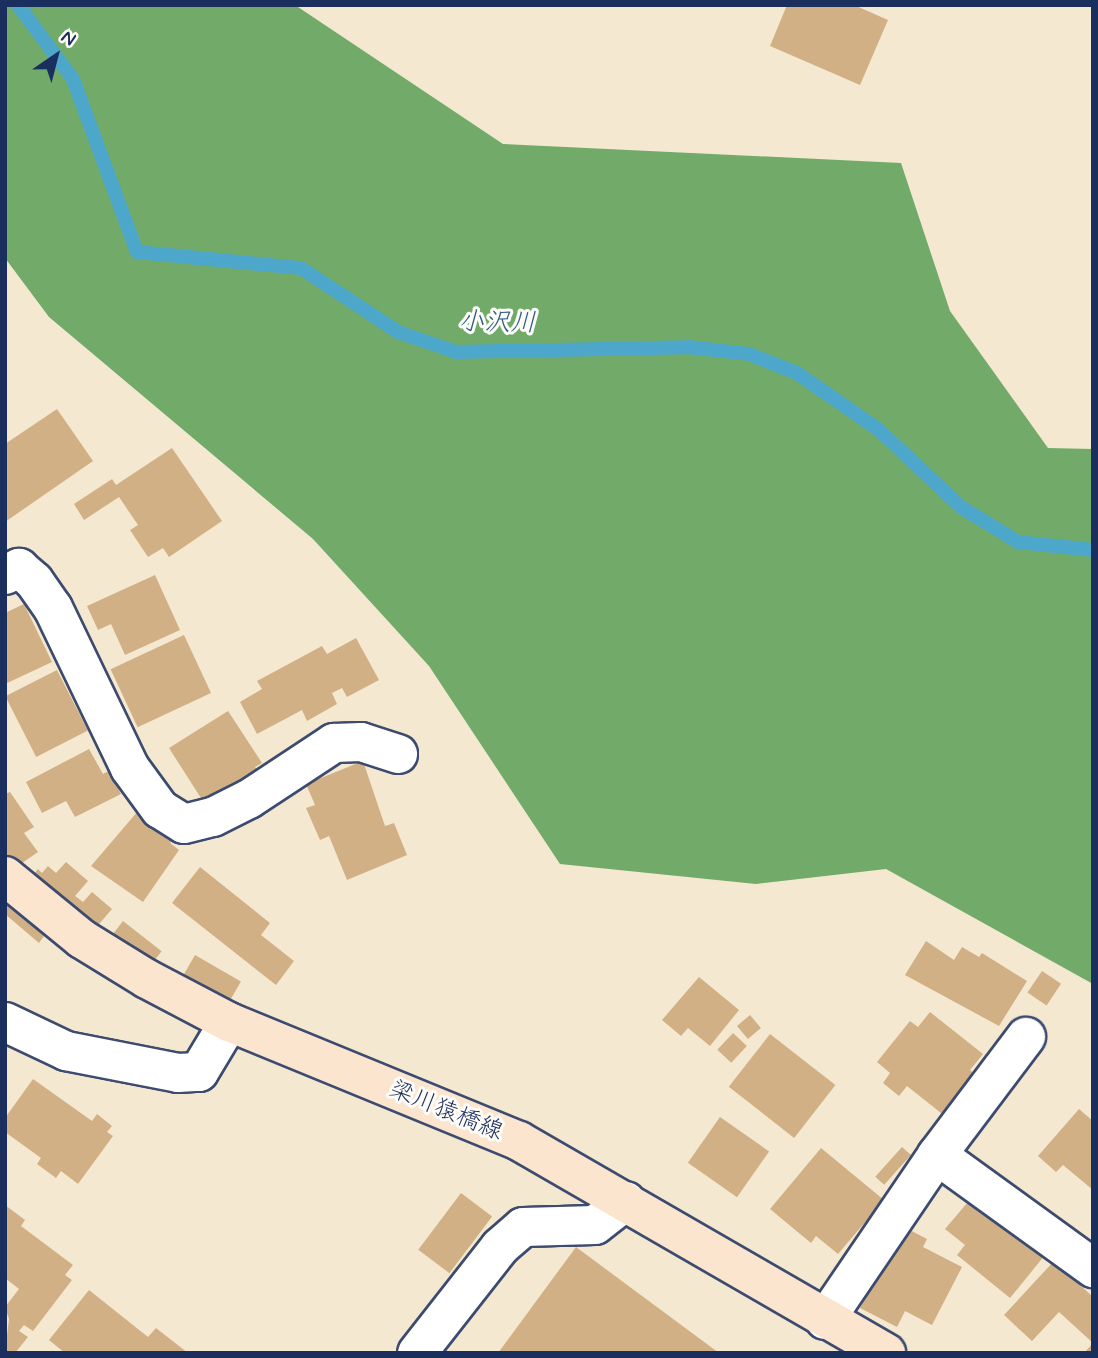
<!DOCTYPE html>
<html>
<head>
<meta charset="utf-8">
<style>
  body { margin:0 }
  #map { position:relative; width:1098px; height:1358px; overflow:hidden; background:#f4e8d0; font-family:Mynerve,"Klee One",sans-serif }
  div>[style] { position:absolute }
  .forest>* { inset:0; background:#72ab69 }
  .stream>* { height:14px; margin:-7px; padding:0 7px; transform-origin:7px; border-radius:7px; background:#4da7cb }
  .building>* { inset:0; background:#d2b085; transform-origin:0 0 }
  .roads { filter:drop-shadow(2px 0 #3c4b6f) drop-shadow(-2px 0 #3c4b6f) drop-shadow(0 2px #3c4b6f) drop-shadow(0 -2px #3c4b6f) }
  .street>* { height:38px; margin:-19px; padding:0 19px; transform-origin:19px; border-radius:19px; background:#fff }
  .secondary>* { height:38px; margin:-19px; padding:0 19px; transform-origin:19px; border-radius:19px; background:#fce5cf }
  span { translate:-50% -50%; white-space:nowrap; text-align:center; line-height:1.15; -webkit-text-stroke:6px #fdfcf7; paint-order:stroke }
  .street-label { font-size:24px; color:#1b2f5e }
  .water-label { font-size:26px; color:#2f5f8a; font-style:italic }
  .frame { position:absolute; inset:0; border:7px solid #1b2f5e; pointer-events:none }
  .north { position:absolute; left:21px; top:21px; width:70px; height:70px; -webkit-text-stroke:5px #fdfcf7; paint-order:stroke; rotate:35deg; font-size:19px; font-weight:700; line-height:28px; text-align:center; color:#1b2f5e }
  .north::after { content:''; display:block; margin:auto; width:24px; height:32px; background:#1b2f5e; clip-path:polygon(50% 0,100% 100%,50% 72%,0 100%) }
</style>
</head>
<body>
<div id="map">
  <div class="forest">
    <div style="clip-path:polygon(5px 5px,295px 5px,503px 144px,901px 163px,950px 311px,1048px 448px,1093px 449px,1093px 984px,886px 869px,756px 884px,560px 864px,429px 666px,313px 539px,49px 317px,5px 258px)"></div>
  </div>
  <div class="stream">
    <div style="left:18px;top:5px;width:92px;rotate:53.4deg"></div>
    <div style="left:73px;top:79px;width:184px;rotate:69.7deg"></div>
    <div style="left:137px;top:252px;width:165px;rotate:5.6deg"></div>
    <div style="left:301px;top:268px;width:116px;rotate:33.4deg"></div>
    <div style="left:398px;top:332px;width:61px;rotate:19deg"></div>
    <div style="left:456px;top:352px;width:232px;rotate:-1.2deg"></div>
    <div style="left:688px;top:347px;width:61px;rotate:6.5deg"></div>
    <div style="left:749px;top:354px;width:52px;rotate:21.6deg"></div>
    <div style="left:797px;top:373px;width:100px;rotate:34.8deg"></div>
    <div style="left:879px;top:430px;width:112px;rotate:43.2deg"></div>
    <div style="left:961px;top:507px;width:67px;rotate:31.6deg"></div>
    <div style="left:1018px;top:542px;width:75px;rotate:6.1deg"></div>
  </div>
  <div class="building">
    <div style="clip-path:polygon(787px 5px,854px 5px,888px 20px,860px 85px,770px 46px)"></div>
    <div style="clip-path:polygon(57px 409px,93px 461px,5px 522px,5px 444px)"></div>
    <div style="clip-path:polygon(172px 448px,222px 521px,169px 557px,163px 548px,148px 557px,130px 530px,138px 525px,119px 497px,84px 520px,74px 504px,112px 479px,116px 485px)"></div>
    <div style="clip-path:polygon(155px 575px,180px 630px,125px 655px,111px 624px,98px 630px,87px 606px)"></div>
    <div style="clip-path:polygon(24px 604px,52px 662px,5px 684px,5px 613px)"></div>
    <div style="left:184px;top:635px;width:64px;height:81px;rotate:65deg"></div>
    <div style="clip-path:polygon(356px 638px,379px 680px,347px 697px,342px 688px,332px 693px,337px 704px,307px 721px,302px 710px,257px 734px,240px 702px,262px 689px,257px 681px,322px 646px,327px 654px)"></div>
    <div style="left:57px;top:670px;width:68px;height:58px;rotate:63deg"></div>
    <div style="clip-path:polygon(228px 711px,262px 763px,255px 767px,258px 772px,206px 806px,169px 748px)"></div>
    <div style="clip-path:polygon(89px 749px,103px 774px,116px 767px,125px 784px,118px 788px,121px 794px,75px 817px,66px 801px,42px 813px,26px 782px)"></div>
    <div style="clip-path:polygon(363px 761px,385px 826px,394px 823px,407px 855px,347px 880px,329px 836px,320px 840px,306px 808px,315px 805px,306px 784px)"></div>
    <div style="clip-path:polygon(10px 792px,34px 827px,24px 833px,38px 852px,12px 870px,5px 886px,5px 794px)"></div>
    <div style="clip-path:polygon(138px 811px,175px 837px,170px 843px,179px 850px,143px 902px,91px 866px)"></div>
    <div style="clip-path:polygon(66px 862px,88px 881px,75px 896px,83px 902px,92px 892px,112px 909px,88px 937px,49px 929px,39px 943px,5px 914px,5px 908px,38px 869px,42px 873px,48px 866px,56px 873px)"></div>
    <div style="clip-path:polygon(200px 867px,270px 923px,261px 935px,294px 961px,276px 985px,172px 903px)"></div>
    <div style="left:123px;top:921px;width:49px;height:37px;rotate:38deg"></div>
    <div style="clip-path:polygon(926px 941px,954px 960px,962px 947px,979px 957px,982px 953px,1027px 981px,999px 1026px,905px 975px)"></div>
    <div style="left:195px;top:955px;width:53px;height:47px;rotate:30deg"></div>
    <div style="left:1042px;top:971px;width:23px;height:26px;rotate:34deg"></div>
    <div style="clip-path:polygon(699px 977px,739px 1010px,710px 1046px,688px 1028px,681px 1036px,662px 1020px)"></div>
    <div style="clip-path:polygon(930px 1012px,983px 1054px,970px 1070px,978px 1077px,946px 1117px,907px 1086px,899px 1096px,883px 1083px,890px 1073px,877px 1062px,910px 1021px,918px 1027px)"></div>
    <div style="left:750px;top:1015px;width:17px;height:17px;rotate:50deg"></div>
    <div style="left:733px;top:1033px;width:19px;height:23px;rotate:43deg"></div>
    <div style="left:770px;top:1034px;width:83px;height:67px;rotate:38deg"></div>
    <div style="clip-path:polygon(33px 1079px,92px 1121px,97px 1114px,112px 1126px,107px 1132px,113px 1136px,78px 1184px,61px 1171px,56px 1178px,37px 1164px,41px 1158px,5px 1132px,5px 1118px)"></div>
    <div style="clip-path:polygon(1079px 1109px,1093px 1121px,1093px 1190px,1063px 1165px,1056px 1172px,1038px 1156px)"></div>
    <div style="left:720px;top:1117px;width:60px;height:56px;rotate:35deg"></div>
    <div style="left:902px;top:1147px;width:12px;height:40px;rotate:42deg"></div>
    <div style="clip-path:polygon(821px 1148px,884px 1200px,838px 1254px,816px 1236px,811px 1243px,770px 1209px)"></div>
    <div style="left:461px;top:1193px;width:39px;height:71px;rotate:37deg"></div>
    <div style="clip-path:polygon(973px 1196px,1045px 1255px,1010px 1298px,957px 1255px,965px 1245px,945px 1229px)"></div>
    <div style="clip-path:polygon(5px 1205px,25px 1220px,21px 1226px,73px 1265px,65px 1275px,72px 1280px,33px 1331px,24px 1325px,19px 1331px,28px 1337px,15px 1353px,5px 1353px,9px 1319px,5px 1307px,19px 1289px,5px 1278px)"></div>
    <div style="clip-path:polygon(902px 1226px,927px 1239px,923px 1247px,962px 1267px,932px 1325px,905px 1311px,897px 1327px,860px 1308px)"></div>
    <div style="clip-path:polygon(576px 1247px,719px 1353px,498px 1353px)"></div>
    <div style="clip-path:polygon(1054px 1261px,1093px 1297px,1093px 1353px,1084px 1353px,1093px 1343px,1059px 1312px,1032px 1341px,1004px 1315px)"></div>
    <div style="clip-path:polygon(89px 1290px,148px 1337px,156px 1328px,188px 1353px,65px 1353px,49px 1340px)"></div>
  </div>
  <div class="roads">
    <div class="street">
      <div style="left:5px;top:575px;width:16px;rotate:-27deg"></div>
      <div style="left:19px;top:568px;width:20px;rotate:41deg"></div>
      <div style="left:34px;top:581px;width:33px;rotate:55deg"></div>
      <div style="left:53px;top:608px;width:178px;rotate:64.3deg"></div>
      <div style="left:130px;top:768px;width:51px;rotate:53.8deg"></div>
      <div style="left:160px;top:809px;width:28px;rotate:32deg"></div>
      <div style="left:184px;top:824px;width:30px;rotate:-14deg"></div>
      <div style="left:213px;top:817px;width:40px;rotate:-26.6deg"></div>
      <div style="left:249px;top:799px;width:102px;rotate:-33.4deg"></div>
      <div style="left:334px;top:743px;width:27px;rotate:-2deg"></div>
      <div style="left:361px;top:742px;width:39px;rotate:18deg"></div>
      <div style="left:5px;top:1022px;width:68px;rotate:25.4deg"></div>
      <div style="left:66px;top:1051px;width:114px;rotate:11.1deg"></div>
      <div style="left:178px;top:1073px;width:21px;rotate:-3deg"></div>
      <div style="left:199px;top:1072px;width:58px;rotate:-59deg"></div>
      <div style="left:937px;top:1155px;width:193px;rotate:35.9deg"></div>
      <div style="left:825px;top:1320px;width:199px;rotate:-55.8deg"></div>
      <div style="left:937px;top:1155px;width:148px;rotate:-53deg"></div>
      <div style="left:417px;top:1353px;width:135px;rotate:-51.9deg"></div>
      <div style="left:500px;top:1247px;width:30px;rotate:-41deg"></div>
      <div style="left:523px;top:1227px;width:72px;rotate:-1.6deg"></div>
      <div style="left:595px;top:1225px;width:39px;rotate:-38deg"></div>
    </div>
    <div class="secondary">
      <div style="left:5px;top:876px;width:99px;rotate:39.3deg"></div>
      <div style="left:82px;top:939px;width:76px;rotate:31.6deg"></div>
      <div style="left:147px;top:979px;width:93px;rotate:27.7deg"></div>
      <div style="left:229px;top:1022px;width:313px;rotate:22.3deg"></div>
      <div style="left:519px;top:1141px;width:424px;rotate:30deg"></div>
    </div>
  </div>
  <div class="street-label">
    <span style="left:446px;top:1111px;rotate:22deg">梁川猿橋線</span>
  </div>
  <div class="water-label">
    <span style="left:497px;top:324px;rotate:1deg">小沢川</span>
  </div>
  <div class="frame"></div>
  <div class="north">N</div>
</div>
</body>
</html>
